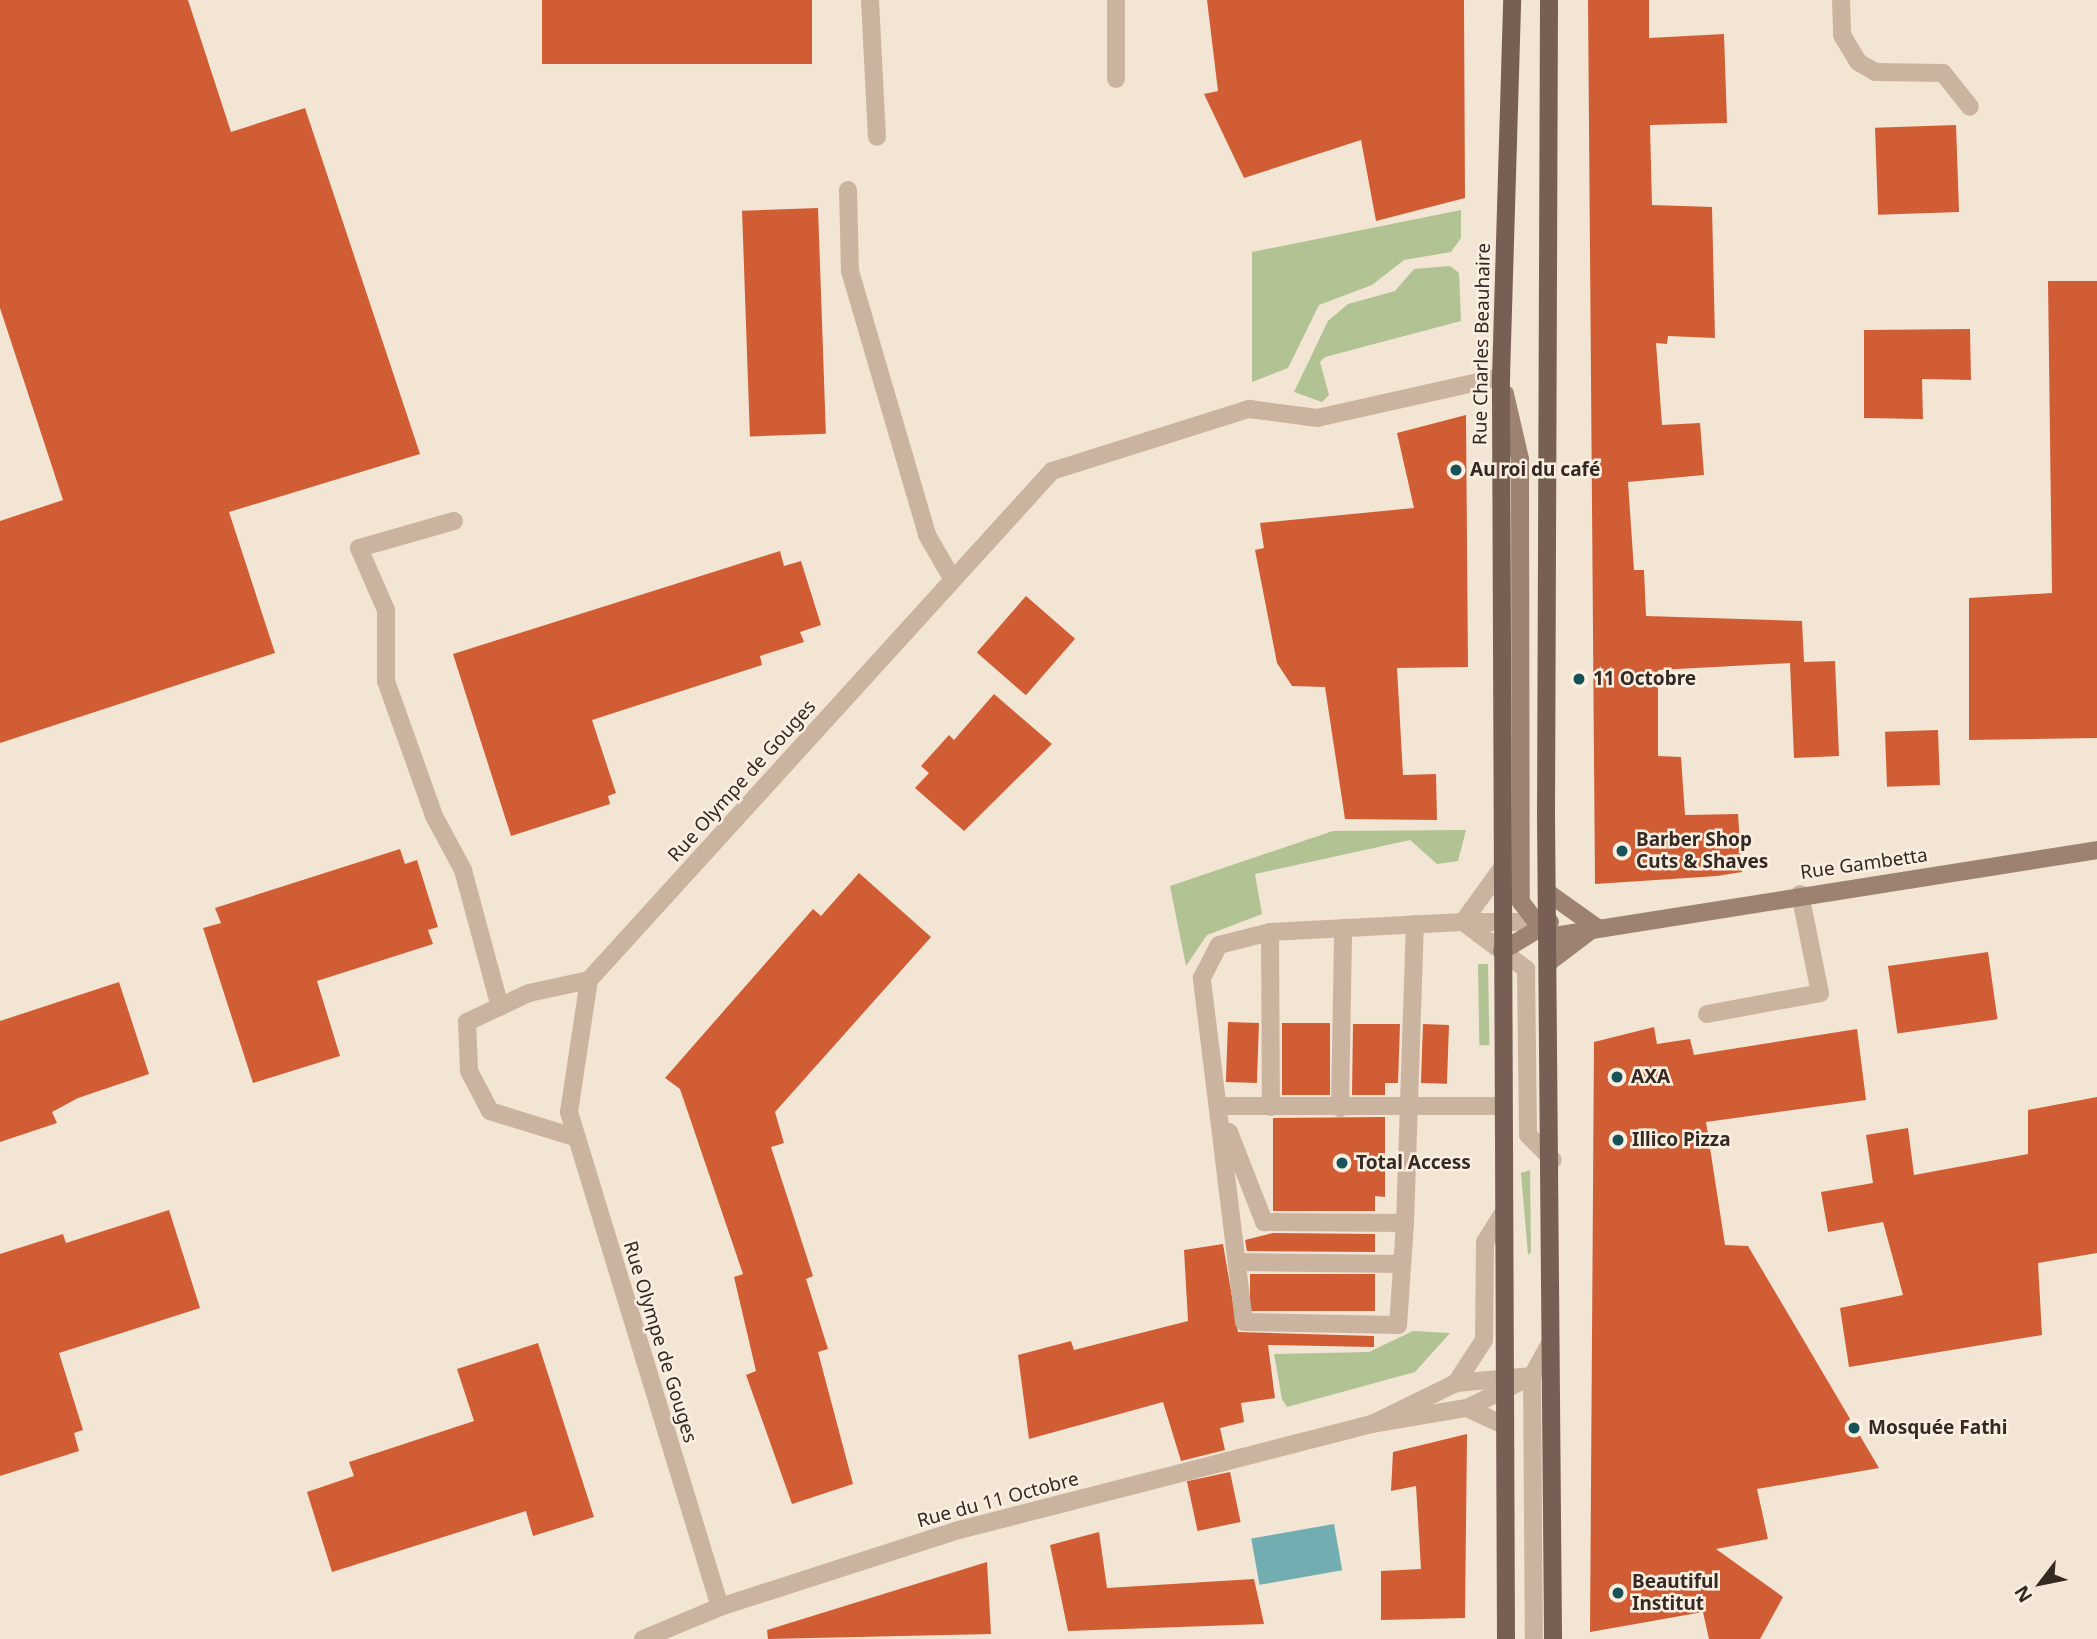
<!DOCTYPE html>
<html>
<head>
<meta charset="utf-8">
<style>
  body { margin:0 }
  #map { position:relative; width:2097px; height:1639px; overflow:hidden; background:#f2e5d4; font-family:"Noto Sans",sans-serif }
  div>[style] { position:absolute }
  .green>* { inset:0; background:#b1c293; transform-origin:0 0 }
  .water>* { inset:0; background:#71adb1; transform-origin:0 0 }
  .building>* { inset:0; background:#d15d34; transform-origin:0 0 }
  .service>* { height:18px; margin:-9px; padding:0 9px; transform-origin:9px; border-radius:9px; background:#cbb49f }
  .minor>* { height:18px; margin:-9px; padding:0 9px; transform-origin:9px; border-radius:9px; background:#cbb49f }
  .tertiary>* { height:18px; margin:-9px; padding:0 9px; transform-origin:9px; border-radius:9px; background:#cbb49f }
  .secondary>* { height:18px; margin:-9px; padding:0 9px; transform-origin:9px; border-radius:9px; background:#9e8271 }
  .primary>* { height:18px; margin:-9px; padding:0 9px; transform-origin:9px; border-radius:9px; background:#776053 }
  .dots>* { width:19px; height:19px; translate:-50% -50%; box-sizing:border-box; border:4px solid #faefe0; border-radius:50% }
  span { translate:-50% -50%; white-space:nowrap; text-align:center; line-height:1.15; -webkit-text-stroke:5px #faefe0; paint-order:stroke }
  .street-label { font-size:19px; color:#342923 }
  .poi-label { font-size:19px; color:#342923; font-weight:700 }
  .left { translate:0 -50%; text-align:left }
  .north { position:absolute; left:2006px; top:1548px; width:70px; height:70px; -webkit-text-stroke:5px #faefe0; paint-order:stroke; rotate:238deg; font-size:19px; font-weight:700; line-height:28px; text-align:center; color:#342923 }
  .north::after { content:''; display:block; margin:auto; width:24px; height:32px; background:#342923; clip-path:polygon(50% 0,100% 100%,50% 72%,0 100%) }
</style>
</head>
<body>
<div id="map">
  <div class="green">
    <div style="clip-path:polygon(1461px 210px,1461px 238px,1451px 252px,1404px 260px,1372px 285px,1319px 305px,1288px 368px,1252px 382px,1252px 252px)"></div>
    <div style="clip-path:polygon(1450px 266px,1459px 273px,1461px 321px,1325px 357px,1320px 362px,1329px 395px,1322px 402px,1294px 392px,1328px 321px,1348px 304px,1395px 291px,1414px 269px)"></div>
    <div style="clip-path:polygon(1466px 830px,1458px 861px,1437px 864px,1410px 840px,1255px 874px,1262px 914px,1207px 935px,1186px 966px,1170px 886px,1333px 831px)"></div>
    <div style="left:1488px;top:964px;width:81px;height:10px;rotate:89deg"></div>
    <div style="clip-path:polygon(1530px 1170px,1531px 1252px,1528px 1255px,1521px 1173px)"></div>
    <div style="clip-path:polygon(1413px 1331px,1450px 1333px,1415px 1372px,1287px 1407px,1282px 1399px,1274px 1354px,1369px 1352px)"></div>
  </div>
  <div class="water">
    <div style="left:1334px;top:1524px;width:47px;height:84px;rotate:80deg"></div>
  </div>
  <div class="building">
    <div style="clip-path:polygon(0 0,188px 0,231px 132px,305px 108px,420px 454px,229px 512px,275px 653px,0 743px,0 521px,63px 500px,0 308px)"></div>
    <div style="left:542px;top:0;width:270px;height:64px"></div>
    <div style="clip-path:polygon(1207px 0,1464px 0,1465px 198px,1376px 221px,1361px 140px,1244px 178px,1204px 94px,1218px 91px)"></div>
    <div style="clip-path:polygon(1588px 0,1649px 0,1649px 38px,1724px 34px,1727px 123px,1650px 125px,1652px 205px,1712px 207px,1715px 338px,1668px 336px,1667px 344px,1656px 343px,1662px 425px,1700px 423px,1704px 475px,1628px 482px,1634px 570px,1644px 570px,1646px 616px,1802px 621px,1804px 662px,1835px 661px,1839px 756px,1794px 758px,1790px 663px,1658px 670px,1658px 756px,1681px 757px,1685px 815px,1738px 814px,1742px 872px,1717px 876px,1595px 884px)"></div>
    <div style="left:1956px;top:125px;width:87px;height:81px;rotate:88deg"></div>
    <div style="left:818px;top:208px;width:226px;height:76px;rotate:88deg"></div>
    <div style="clip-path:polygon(2048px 281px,2097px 281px,2097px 738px,1969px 740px,1969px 598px,2052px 593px)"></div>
    <div style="clip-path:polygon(1970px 329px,1971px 380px,1922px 379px,1923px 419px,1864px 418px,1864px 330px)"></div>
    <div style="clip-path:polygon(1466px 415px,1468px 667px,1397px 668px,1403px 775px,1436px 774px,1437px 820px,1345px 819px,1325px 687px,1292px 686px,1277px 663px,1255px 550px,1264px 548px,1260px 523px,1414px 508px,1397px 433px)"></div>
    <div style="clip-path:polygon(780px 551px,784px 566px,801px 561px,821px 625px,800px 632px,804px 642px,760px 656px,762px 665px,592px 720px,616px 793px,608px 796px,610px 804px,511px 836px,453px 654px)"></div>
    <div style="left:1026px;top:596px;width:65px;height:75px;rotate:41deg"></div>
    <div style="clip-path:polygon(994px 694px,1052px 744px,964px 831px,915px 788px,929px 773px,921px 766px,949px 735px,954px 740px)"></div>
    <div style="left:1938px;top:730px;width:55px;height:53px;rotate:88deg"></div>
    <div style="clip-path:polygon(400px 849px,405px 864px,417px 860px,438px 927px,428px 930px,433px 944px,317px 981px,340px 1056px,253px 1083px,203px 928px,221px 923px,215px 908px)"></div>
    <div style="clip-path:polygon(859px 873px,931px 937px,775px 1112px,784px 1143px,771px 1147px,813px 1276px,806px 1279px,828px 1349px,818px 1352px,853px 1484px,792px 1504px,746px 1375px,756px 1371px,734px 1277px,743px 1274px,680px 1089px,665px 1078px,813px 909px,821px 916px)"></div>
    <div style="left:1988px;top:952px;width:68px;height:101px;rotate:82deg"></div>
    <div style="clip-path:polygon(119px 982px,149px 1074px,78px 1098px,52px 1112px,57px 1123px,0 1142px,0 1021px)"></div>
    <div style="left:1228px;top:1022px;width:31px;height:60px;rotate:2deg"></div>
    <div style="left:1282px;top:1023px;width:48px;height:72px"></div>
    <div style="clip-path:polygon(1353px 1024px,1400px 1024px,1398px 1083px,1385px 1083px,1385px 1095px,1352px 1095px)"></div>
    <div style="left:1423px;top:1024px;width:26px;height:59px;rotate:2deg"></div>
    <div style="clip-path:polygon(1654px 1027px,1657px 1044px,1690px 1039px,1694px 1055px,1857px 1029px,1866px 1100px,1706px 1122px,1725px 1245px,1748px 1246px,1879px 1468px,1757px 1489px,1768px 1539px,1716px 1549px,1783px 1597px,1760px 1639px,1709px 1639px,1703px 1612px,1590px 1632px,1594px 1042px)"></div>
    <div style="clip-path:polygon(2097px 1097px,2097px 1253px,2038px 1263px,2042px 1335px,1849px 1367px,1840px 1308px,1903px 1295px,1883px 1222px,1828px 1232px,1821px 1192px,1873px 1183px,1866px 1135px,1908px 1128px,1914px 1175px,2028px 1154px,2028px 1110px)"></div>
    <div style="clip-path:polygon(1385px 1117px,1385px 1197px,1375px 1196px,1375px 1211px,1273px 1211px,1273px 1118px)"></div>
    <div style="clip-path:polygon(169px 1210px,200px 1308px,59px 1353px,83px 1430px,74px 1433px,79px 1451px,0 1476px,0 1254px,63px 1234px,66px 1243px)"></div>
    <div style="clip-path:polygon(1273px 1233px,1375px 1234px,1375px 1252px,1247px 1251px,1245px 1240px)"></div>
    <div style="clip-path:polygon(1223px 1244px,1238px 1332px,1374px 1336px,1374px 1347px,1268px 1345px,1275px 1398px,1241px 1403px,1244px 1422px,1220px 1428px,1225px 1450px,1181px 1461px,1163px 1402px,1029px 1439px,1018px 1355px,1071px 1341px,1074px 1350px,1188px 1321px,1184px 1250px)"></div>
    <div style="left:1250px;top:1274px;width:125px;height:37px"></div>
    <div style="clip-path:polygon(538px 1343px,594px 1517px,533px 1536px,526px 1511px,332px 1572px,307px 1492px,354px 1476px,349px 1462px,474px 1421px,457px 1369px)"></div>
    <div style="clip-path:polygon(1467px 1434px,1465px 1618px,1381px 1620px,1381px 1571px,1421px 1569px,1416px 1486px,1391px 1491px,1393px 1452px)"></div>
    <div style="left:1230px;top:1472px;width:51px;height:44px;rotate:78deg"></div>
    <div style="clip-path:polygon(1099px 1532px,1107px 1588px,1254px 1579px,1264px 1624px,1068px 1631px,1050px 1545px)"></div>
    <div style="clip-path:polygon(987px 1562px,991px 1634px,768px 1639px,767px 1630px)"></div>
  </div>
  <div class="service">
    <div style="left:870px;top:0;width:137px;rotate:87.1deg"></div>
    <div style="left:1116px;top:0;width:79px;rotate:90deg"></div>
    <div style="left:1841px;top:0;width:35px;rotate:88deg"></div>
    <div style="left:1842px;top:35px;width:31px;rotate:59deg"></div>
    <div style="left:1858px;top:62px;width:20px;rotate:30deg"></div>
    <div style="left:1875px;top:72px;width:68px;rotate:0.8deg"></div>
    <div style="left:1943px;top:73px;width:43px;rotate:51.5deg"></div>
    <div style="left:848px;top:190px;width:81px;rotate:88.6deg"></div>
    <div style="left:850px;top:271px;width:275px;rotate:73.7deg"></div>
    <div style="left:927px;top:535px;width:52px;rotate:60deg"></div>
    <div style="left:1270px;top:932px;width:175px;rotate:89.7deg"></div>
    <div style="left:1707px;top:1014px;width:115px;rotate:-10.5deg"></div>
    <div style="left:1820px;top:993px;width:101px;rotate:-101.4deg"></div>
    <div style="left:1219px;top:1106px;width:282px"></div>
    <div style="left:1340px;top:1108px;width:180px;rotate:-89deg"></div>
    <div style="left:1229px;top:1132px;width:97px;rotate:68.7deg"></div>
    <div style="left:1264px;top:1222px;width:141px;rotate:0.4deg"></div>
    <div style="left:1405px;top:1223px;width:299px;rotate:-88.1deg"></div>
    <div style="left:1405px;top:1223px;width:102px;rotate:93.9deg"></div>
    <div style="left:1398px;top:1325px;width:154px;rotate:-178.9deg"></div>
    <div style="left:1244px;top:1322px;width:347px;rotate:-97deg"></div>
    <div style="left:1202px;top:978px;width:37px;rotate:-63deg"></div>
    <div style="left:1219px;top:945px;width:53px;rotate:-14.3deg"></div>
    <div style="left:1270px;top:932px;width:193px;rotate:-3deg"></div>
    <div style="left:1238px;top:1262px;width:164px;rotate:0.7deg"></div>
  </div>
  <div class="minor">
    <div style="left:454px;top:521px;width:99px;rotate:164.1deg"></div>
    <div style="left:359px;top:548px;width:68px;rotate:66.5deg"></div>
    <div style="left:386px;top:610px;width:71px;rotate:90deg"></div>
    <div style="left:386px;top:681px;width:143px;rotate:70.4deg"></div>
    <div style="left:434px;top:816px;width:61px;rotate:61.8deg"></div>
    <div style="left:463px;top:870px;width:142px;rotate:74.9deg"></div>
    <div style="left:577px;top:1138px;width:91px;rotate:-162.8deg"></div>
    <div style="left:490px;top:1111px;width:45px;rotate:-117.7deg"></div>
    <div style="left:469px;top:1071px;width:49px;rotate:-92.3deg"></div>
    <div style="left:467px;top:1022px;width:68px;rotate:-25.1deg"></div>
    <div style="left:529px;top:993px;width:61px;rotate:-12.2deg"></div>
    <div style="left:1456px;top:1383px;width:51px;rotate:-56.9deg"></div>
    <div style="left:1484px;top:1340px;width:98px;rotate:-89.4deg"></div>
    <div style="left:1485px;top:1242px;width:31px;rotate:-58deg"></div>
    <div style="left:1467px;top:1408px;width:40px;rotate:25deg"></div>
    <div style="left:1374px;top:1423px;width:91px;rotate:-26deg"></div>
    <div style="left:1456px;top:1383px;width:76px;rotate:-5.3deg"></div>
    <div style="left:1532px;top:1376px;width:263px;rotate:89.6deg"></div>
    <div style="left:720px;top:1607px;width:518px;rotate:-106.96deg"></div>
    <div style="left:569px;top:1112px;width:134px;rotate:-81.4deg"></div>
    <div style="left:589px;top:980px;width:688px;rotate:-47.71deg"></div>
    <div style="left:1052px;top:471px;width:207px;rotate:-17.5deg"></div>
    <div style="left:1249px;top:409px;width:69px;rotate:7.5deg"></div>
    <div style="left:1317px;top:418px;width:189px;rotate:-12.6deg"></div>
    <div style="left:643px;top:1639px;width:83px;rotate:-22.6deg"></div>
    <div style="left:720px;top:1607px;width:251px;rotate:-17.9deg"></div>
    <div style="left:959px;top:1530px;width:425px;rotate:-14.4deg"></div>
    <div style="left:1371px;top:1424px;width:97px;rotate:-9.5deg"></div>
    <div style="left:1467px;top:1408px;width:72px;rotate:-26.2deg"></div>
    <div style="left:1532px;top:1376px;width:37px;rotate:-61deg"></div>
  </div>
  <div class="tertiary">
    <div style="left:1463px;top:922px;width:79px;rotate:36.7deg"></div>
    <div style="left:1526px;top:969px;width:166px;rotate:89.3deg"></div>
    <div style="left:1528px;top:1135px;width:35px;rotate:45deg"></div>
    <div style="left:1463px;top:922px;width:84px"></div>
    <div style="left:1463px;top:922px;width:67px;rotate:-54.2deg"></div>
  </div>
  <div class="secondary">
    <div style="left:1505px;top:394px;width:67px;rotate:77deg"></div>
    <div style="left:1520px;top:459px;width:443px;rotate:89.9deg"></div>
    <div style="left:1521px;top:902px;width:44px;rotate:52.4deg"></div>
    <div style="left:1548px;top:937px;width:556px;rotate:-9deg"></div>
    <div style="left:1547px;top:892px;width:60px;rotate:35.5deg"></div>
    <div style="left:1502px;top:951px;width:56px;rotate:-31.1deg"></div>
    <div style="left:1549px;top:962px;width:51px;rotate:-37.1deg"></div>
  </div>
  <div class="primary">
    <div style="left:1549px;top:0;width:815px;rotate:90.21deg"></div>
    <div style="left:1546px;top:815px;width:824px;rotate:89.51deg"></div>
    <div style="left:1506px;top:1639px;width:1262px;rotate:-90.23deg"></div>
    <div style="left:1501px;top:377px;width:377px;rotate:-88.3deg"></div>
  </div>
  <div class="dots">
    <div style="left:1456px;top:470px;background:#165258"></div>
    <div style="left:1579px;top:679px;background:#165258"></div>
    <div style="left:1622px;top:851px;background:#165258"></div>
    <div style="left:1617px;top:1077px;background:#165258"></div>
    <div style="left:1618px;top:1140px;background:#165258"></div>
    <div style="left:1342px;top:1163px;background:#165258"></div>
    <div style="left:1854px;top:1428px;background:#165258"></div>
    <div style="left:1618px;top:1593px;background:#165258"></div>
  </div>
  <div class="street-label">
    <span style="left:1482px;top:344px;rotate:-89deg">Rue Charles Beauhaire</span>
    <span style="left:742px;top:781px;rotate:-48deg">Rue Olympe de Gouges</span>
    <span style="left:1864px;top:864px;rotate:-8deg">Rue Gambetta</span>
    <span style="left:660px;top:1342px;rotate:73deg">Rue Olympe de Gouges</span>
    <span style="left:998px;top:1500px;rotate:-15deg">Rue du 11 Octobre</span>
  </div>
  <div class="poi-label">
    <span class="left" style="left:1470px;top:470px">Au roi du café</span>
    <span class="left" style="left:1593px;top:679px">11 Octobre</span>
    <span class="left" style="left:1636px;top:851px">Barber Shop<br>Cuts &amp; Shaves</span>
    <span class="left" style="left:1631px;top:1077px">AXA</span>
    <span class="left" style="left:1632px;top:1140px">Illico Pizza</span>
    <span class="left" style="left:1356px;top:1163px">Total Access</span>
    <span class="left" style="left:1868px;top:1428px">Mosquée Fathi</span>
    <span class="left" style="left:1632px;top:1593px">Beautiful<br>Institut</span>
  </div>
  <div class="north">N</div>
</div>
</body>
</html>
